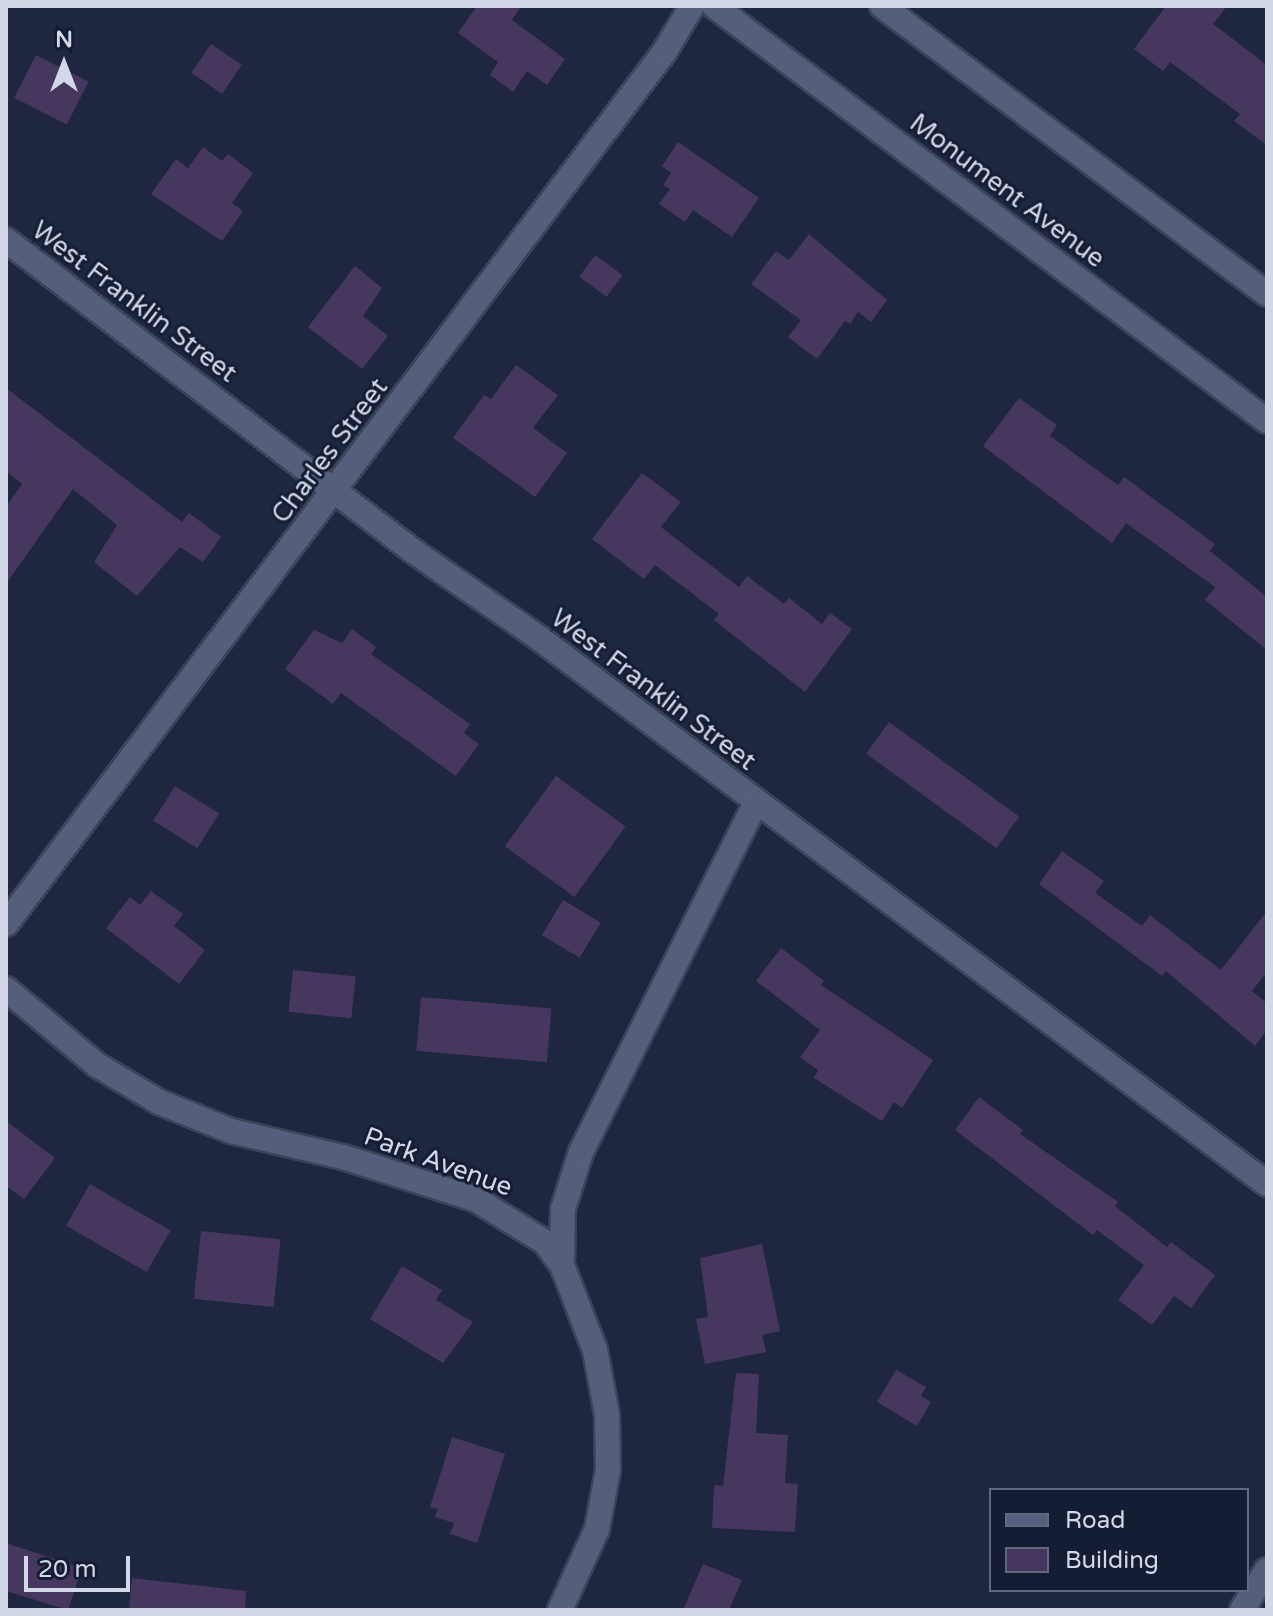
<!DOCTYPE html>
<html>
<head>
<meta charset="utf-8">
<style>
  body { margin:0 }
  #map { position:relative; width:1273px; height:1616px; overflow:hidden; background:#1f2740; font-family:"Varela Round",sans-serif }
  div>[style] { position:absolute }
  .building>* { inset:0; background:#45375d; transform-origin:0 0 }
  .roads { filter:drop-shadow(2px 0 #3d4358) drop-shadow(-2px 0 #3d4358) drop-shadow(0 2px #3d4358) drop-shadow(0 -2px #3d4358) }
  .minor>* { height:24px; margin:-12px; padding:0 12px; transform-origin:12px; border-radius:12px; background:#555f7b }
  span { translate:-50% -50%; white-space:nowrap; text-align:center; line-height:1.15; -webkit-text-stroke:6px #151d35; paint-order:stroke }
  .street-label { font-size:26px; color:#d2d8e8 }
  .frame { position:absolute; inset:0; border:8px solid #d2d8e8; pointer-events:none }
  .legend { position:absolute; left:989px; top:1488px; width:260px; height:104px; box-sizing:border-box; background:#151d35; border:2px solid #61687d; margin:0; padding:10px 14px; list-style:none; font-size:24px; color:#d2d8e8 }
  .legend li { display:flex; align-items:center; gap:16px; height:40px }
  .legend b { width:40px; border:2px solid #61687d }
  .north { position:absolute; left:24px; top:24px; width:80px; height:80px; -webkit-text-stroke:6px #151d35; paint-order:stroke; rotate:0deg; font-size:22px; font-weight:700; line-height:32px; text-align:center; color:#d2d8e8 }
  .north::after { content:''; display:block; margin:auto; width:28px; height:36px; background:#d2d8e8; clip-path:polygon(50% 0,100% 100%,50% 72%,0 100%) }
  .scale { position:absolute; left:24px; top:1556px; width:106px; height:36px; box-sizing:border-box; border:4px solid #d2d8e8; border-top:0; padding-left:10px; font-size:24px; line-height:28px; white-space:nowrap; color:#d2d8e8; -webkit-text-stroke:6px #151d35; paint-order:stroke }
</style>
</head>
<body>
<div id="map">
  <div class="building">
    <div style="clip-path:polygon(477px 6px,521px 6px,512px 20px,565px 59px,547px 85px,527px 71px,513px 92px,490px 75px,498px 62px,458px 33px)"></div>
    <div style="clip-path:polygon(1166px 6px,1227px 6px,1213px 24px,1267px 65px,1267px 145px,1234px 121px,1240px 114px,1170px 62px,1163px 71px,1134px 49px)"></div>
    <div style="left:211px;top:44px;width:37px;height:35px;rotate:34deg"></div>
    <div style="left:36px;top:55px;width:59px;height:48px;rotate:27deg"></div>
    <div style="clip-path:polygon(678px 142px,759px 198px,732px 237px,693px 210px,685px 222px,659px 204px,670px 189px,663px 185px,671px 173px,662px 166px)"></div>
    <div style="clip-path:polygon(203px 147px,222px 161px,228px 154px,253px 173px,232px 203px,243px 211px,222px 241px,151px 194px,176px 159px,188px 168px)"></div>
    <div style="clip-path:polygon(809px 234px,887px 300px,871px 322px,858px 312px,850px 324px,845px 321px,817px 359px,788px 337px,801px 320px,751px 284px,776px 251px,789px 260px)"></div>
    <div style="left:595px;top:255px;width:34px;height:27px;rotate:36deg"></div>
    <div style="clip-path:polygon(355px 266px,382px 288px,363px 316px,388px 336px,362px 369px,308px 327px)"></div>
    <div style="clip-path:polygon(516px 365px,558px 395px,533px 428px,567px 453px,535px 497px,453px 438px,484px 395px,491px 399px)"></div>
    <div style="clip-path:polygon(6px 388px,182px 522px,189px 513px,221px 537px,203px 562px,180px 547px,137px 596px,94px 562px,117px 525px,73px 489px,6px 584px,6px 507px,22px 484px,6px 471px)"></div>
    <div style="clip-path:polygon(1019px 398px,1057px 425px,1050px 436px,1118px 485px,1124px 477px,1215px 544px,1210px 551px,1267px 597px,1267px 650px,1205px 600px,1215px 587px,1126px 523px,1112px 543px,983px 446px)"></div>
    <div style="clip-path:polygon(642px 473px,681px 502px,661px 527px,739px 587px,747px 576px,784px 604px,789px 598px,822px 624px,830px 613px,852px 629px,805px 692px,714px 620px,719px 614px,655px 565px,644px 579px,592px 539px)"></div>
    <div style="clip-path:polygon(352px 629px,376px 647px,371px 654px,470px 724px,464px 733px,479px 744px,456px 776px,341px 693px,333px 704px,285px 669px,314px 630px,342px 643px)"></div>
    <div style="left:889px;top:722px;width:161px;height:39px;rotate:36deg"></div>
    <div style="left:556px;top:776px;width:86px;height:87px;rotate:36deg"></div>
    <div style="left:175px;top:786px;width:52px;height:41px;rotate:32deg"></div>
    <div style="clip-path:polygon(1062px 851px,1104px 881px,1095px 893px,1142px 926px,1150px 915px,1221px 970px,1267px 911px,1267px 972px,1252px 991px,1267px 1003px,1267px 1030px,1255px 1046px,1166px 971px,1162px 976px,1039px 884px)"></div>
    <div style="clip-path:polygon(151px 891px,183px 914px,174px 926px,205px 950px,179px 984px,106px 928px,130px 897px,140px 905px)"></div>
    <div style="left:563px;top:900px;width:44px;height:41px;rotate:31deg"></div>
    <div style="clip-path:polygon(781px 948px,824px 981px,821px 985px,933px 1060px,902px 1108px,894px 1102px,882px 1121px,814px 1078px,818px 1070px,800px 1057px,820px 1030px,756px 981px)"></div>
    <div style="left:293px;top:970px;width:63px;height:42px;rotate:6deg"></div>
    <div style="left:421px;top:997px;width:131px;height:54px;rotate:5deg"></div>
    <div style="clip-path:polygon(979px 1097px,1023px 1130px,1020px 1134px,1118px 1202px,1115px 1206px,1167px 1247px,1171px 1242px,1215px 1275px,1191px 1308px,1174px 1296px,1152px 1325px,1118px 1300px,1144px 1265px,1097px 1230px,1093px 1235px,955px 1130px)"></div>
    <div style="clip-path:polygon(6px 1121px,55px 1158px,24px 1199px,6px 1186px)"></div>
    <div style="left:90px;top:1184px;width:93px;height:48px;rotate:30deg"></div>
    <div style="left:201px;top:1231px;width:80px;height:68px;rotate:6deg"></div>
    <div style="clip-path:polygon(762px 1244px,780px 1331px,762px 1335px,766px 1352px,705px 1364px,696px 1319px,708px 1317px,700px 1258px)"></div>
    <div style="clip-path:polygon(402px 1266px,442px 1290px,436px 1300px,473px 1322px,443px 1363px,370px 1319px)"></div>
    <div style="clip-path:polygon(896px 1370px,926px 1387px,921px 1396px,931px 1402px,917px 1426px,877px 1402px)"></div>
    <div style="clip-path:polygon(736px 1373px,759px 1374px,756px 1433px,788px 1435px,785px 1483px,798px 1484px,795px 1532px,712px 1528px,714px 1485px,723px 1486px)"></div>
    <div style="clip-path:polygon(452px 1437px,505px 1454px,477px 1543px,450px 1534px,454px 1523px,435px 1517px,438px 1509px,430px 1507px)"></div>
    <div style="clip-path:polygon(6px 1543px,82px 1568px,68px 1610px,6px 1591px)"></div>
    <div style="clip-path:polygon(703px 1564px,742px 1580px,729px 1610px,683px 1610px)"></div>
    <div style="clip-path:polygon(132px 1578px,246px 1591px,245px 1610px,129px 1610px)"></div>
  </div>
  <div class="roads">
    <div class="minor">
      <div style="left:714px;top:6px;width:691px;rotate:36.89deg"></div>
      <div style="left:882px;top:6px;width:481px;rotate:36.8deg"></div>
      <div style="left:6px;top:240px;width:512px;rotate:37.38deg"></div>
      <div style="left:413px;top:551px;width:153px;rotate:34.6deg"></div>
      <div style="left:539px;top:638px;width:910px;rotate:36.87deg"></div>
      <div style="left:6px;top:924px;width:1094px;rotate:-52.95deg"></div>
      <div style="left:665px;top:51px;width:52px;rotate:-59deg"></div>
      <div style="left:6px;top:989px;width:119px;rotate:39.9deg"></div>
      <div style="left:97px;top:1065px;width:72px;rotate:30.8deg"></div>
      <div style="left:159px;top:1102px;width:78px;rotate:21.9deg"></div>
      <div style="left:231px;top:1131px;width:115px;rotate:13.1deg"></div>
      <div style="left:343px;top:1157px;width:139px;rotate:17.7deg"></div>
      <div style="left:475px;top:1199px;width:82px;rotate:31.6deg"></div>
      <div style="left:545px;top:1242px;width:29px;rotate:54deg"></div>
      <div style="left:562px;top:1265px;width:91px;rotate:68.8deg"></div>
      <div style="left:595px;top:1350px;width:66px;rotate:79.5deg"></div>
      <div style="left:607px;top:1415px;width:55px;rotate:89deg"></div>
      <div style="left:608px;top:1470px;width:60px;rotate:100.6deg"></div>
      <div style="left:597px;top:1529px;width:89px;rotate:114.6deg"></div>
      <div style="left:562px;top:1265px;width:56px;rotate:-89deg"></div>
      <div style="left:563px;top:1209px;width:60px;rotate:-72.5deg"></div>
      <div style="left:581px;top:1152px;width:391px;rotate:-63.4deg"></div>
      <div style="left:1242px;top:1610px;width:47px;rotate:-58deg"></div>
    </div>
  </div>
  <div class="street-label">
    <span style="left:1007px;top:191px;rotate:37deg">Monument Avenue</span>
    <span style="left:134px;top:302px;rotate:37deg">West Franklin Street</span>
    <span style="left:330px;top:451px;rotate:-53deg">Charles Street</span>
    <span style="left:653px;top:690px;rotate:37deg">West Franklin Street</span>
    <span style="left:438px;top:1162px;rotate:20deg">Park Avenue</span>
  </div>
  <div class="frame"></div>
  <ul class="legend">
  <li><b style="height:10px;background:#555f7b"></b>Road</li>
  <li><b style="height:22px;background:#45375d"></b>Building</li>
  </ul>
  <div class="north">N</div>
  <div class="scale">20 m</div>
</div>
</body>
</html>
